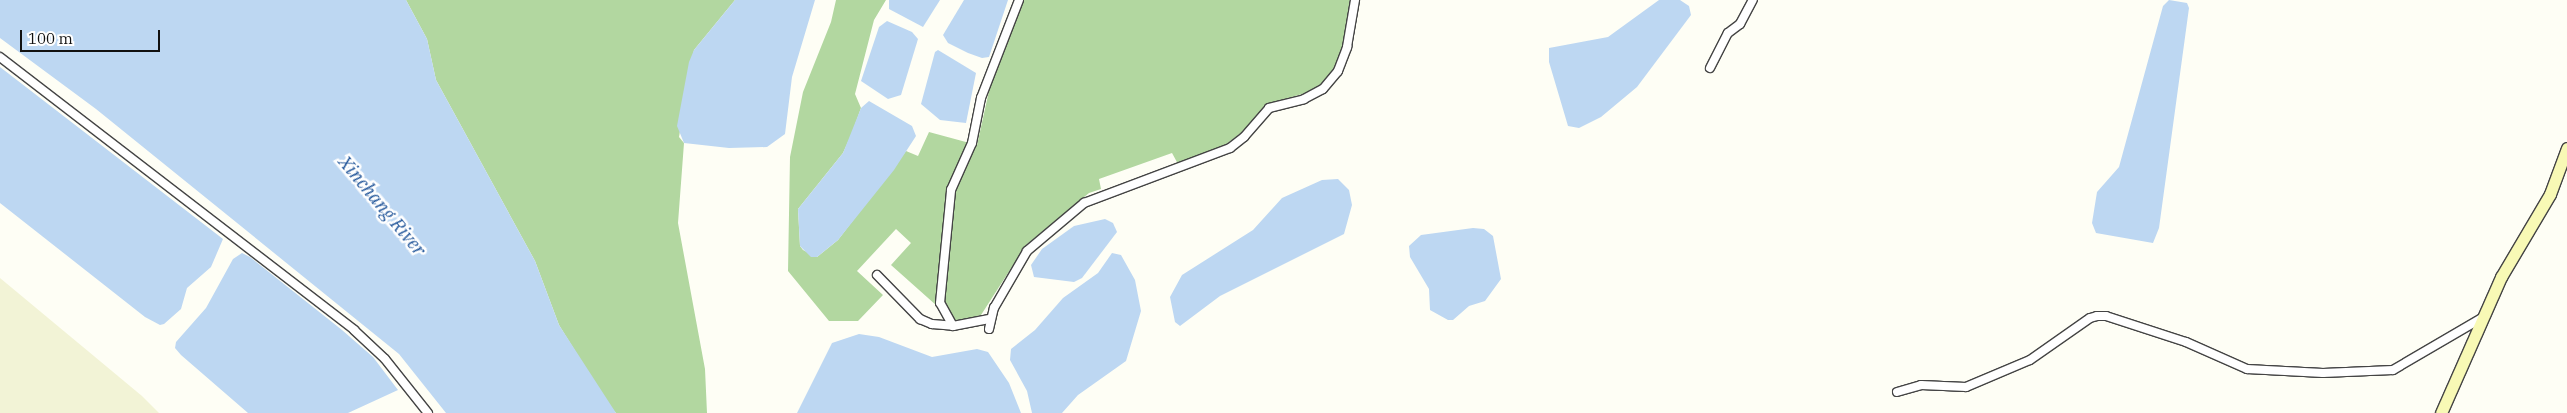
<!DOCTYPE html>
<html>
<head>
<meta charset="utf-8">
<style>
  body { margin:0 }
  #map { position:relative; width:2567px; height:413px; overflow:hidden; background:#fefef5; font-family:"IBM Plex Serif",serif }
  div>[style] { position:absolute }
  .farmland>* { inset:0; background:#f2f3d6 }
  .forest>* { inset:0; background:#b2d7a0 }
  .water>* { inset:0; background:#bdd7f2 }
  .roads { filter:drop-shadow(1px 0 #444) drop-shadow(-1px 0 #444) drop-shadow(0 1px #444) drop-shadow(0 -1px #444) }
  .street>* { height:8px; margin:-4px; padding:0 4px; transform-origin:4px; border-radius:4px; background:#fff }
  .secondary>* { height:11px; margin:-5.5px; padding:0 5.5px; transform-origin:5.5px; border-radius:5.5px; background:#f8f9b5 }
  span { translate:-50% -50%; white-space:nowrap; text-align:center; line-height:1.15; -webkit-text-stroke:5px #fff; paint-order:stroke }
  .water-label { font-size:19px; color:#22569a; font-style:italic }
  .scale { position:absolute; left:20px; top:30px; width:140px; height:22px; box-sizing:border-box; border:2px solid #111; border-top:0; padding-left:6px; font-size:15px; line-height:18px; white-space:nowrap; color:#111; -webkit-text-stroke:4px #fff; paint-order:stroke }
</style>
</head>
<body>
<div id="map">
  <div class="farmland">
    <div style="clip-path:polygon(0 278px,142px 396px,159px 413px,0 413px)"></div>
  </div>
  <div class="forest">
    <div style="clip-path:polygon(406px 0,735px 0,694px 50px,679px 137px,684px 143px,678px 223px,705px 369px,707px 413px,616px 413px,608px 404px,559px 325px,535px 261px,436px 80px,427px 39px)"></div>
    <div style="clip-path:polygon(836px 0,886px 0,874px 20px,855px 94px,861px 108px,852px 133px,843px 153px,798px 209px,800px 246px,803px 250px,817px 257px,838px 240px,906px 151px,918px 156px,929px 132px,977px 145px,993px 73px,1022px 0,1352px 0,1348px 31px,1337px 64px,1324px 82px,1309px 92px,1271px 103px,1241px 133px,1225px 145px,1178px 164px,1172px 153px,1099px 179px,1101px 189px,1089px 193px,1026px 245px,981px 315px,955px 322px,891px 265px,911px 243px,896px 229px,857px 271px,883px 295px,858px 321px,829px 321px,788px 271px,790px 157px,803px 92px,831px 22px)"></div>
  </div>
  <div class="water">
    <div style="clip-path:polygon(0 0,406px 0,427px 39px,436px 80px,535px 261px,559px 325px,616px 413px,446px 413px,399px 354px,96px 109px,0 38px)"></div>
    <div style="clip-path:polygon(735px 0,815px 0,792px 77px,785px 134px,767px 147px,729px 148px,684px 143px,677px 126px,689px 62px,694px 50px)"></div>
    <div style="clip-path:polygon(889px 0,940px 0,923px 27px,889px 9px)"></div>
    <div style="clip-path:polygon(964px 0,1008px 0,989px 57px,982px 58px,968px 53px,948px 43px,943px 35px)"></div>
    <div style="clip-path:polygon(1659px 0,1680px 0,1689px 6px,1691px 15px,1637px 87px,1601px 117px,1579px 128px,1568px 126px,1549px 62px,1549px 48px,1608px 37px)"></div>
    <div style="clip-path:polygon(2169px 0,2187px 3px,2189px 8px,2159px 228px,2153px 243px,2096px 233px,2092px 223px,2097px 192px,2119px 167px,2163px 6px)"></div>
    <div style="clip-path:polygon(887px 21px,912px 32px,918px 39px,901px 95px,888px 99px,861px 81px,879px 27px)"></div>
    <div style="clip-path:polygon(938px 50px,976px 73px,966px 123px,940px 120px,921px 104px,935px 52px)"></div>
    <div style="clip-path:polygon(0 67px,223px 239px,211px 267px,187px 288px,181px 309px,164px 324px,160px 325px,145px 317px,0 203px)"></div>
    <div style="clip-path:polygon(869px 101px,912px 126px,916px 136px,894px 170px,838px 240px,817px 257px,811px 257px,800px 246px,798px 209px,843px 153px,861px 108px)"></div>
    <div style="clip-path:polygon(1338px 179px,1349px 190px,1352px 205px,1344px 234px,1220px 296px,1180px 326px,1175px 322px,1170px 297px,1182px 275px,1253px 230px,1282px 198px,1322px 180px)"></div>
    <div style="clip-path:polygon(1105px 219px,1113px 223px,1117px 232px,1082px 278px,1074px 282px,1034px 277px,1031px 265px,1042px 249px,1074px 226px)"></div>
    <div style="clip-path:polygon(1473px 228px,1484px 229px,1493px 236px,1501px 279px,1485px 301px,1469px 306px,1453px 320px,1448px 320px,1430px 310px,1429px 289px,1410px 257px,1409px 246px,1421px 235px)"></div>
    <div style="clip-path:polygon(242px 253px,250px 257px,342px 330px,373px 357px,398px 390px,348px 413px,248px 413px,181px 355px,175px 348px,176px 342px,206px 308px,233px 259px)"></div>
    <div style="clip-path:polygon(1112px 253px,1121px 255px,1135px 280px,1141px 311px,1126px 361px,1078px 395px,1062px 413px,1032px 413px,1027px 391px,1010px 360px,1011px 349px,1035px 330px,1063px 298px,1098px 273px)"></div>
    <div style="clip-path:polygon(859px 334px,879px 337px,932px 357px,977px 349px,988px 352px,1009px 383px,1021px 413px,797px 413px,832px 343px)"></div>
  </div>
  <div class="roads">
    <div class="street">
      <div style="left:0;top:57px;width:447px;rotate:37.6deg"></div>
      <div style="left:354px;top:330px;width:42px;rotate:43.1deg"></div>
      <div style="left:385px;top:359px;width:69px;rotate:51.5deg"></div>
      <div style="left:1710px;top:68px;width:39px;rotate:-63deg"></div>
      <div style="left:1728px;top:33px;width:15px;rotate:-37deg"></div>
      <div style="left:1740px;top:24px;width:27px;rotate:-62deg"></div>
      <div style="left:877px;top:275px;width:62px;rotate:45.7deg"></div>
      <div style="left:920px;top:319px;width:13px;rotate:23deg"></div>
      <div style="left:932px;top:324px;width:21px;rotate:5deg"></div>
      <div style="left:953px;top:326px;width:38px;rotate:-11deg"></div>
      <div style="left:953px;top:326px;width:26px;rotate:-119deg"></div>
      <div style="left:940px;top:303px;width:114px;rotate:-84.4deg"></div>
      <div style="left:951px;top:190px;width:51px;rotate:-65.9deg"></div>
      <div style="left:972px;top:143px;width:46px;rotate:-78.7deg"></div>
      <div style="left:981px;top:98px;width:105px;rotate:-68.8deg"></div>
      <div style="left:989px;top:329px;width:22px;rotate:-77deg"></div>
      <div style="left:994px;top:308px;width:66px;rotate:-59.9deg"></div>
      <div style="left:1027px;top:251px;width:75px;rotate:-40.1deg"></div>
      <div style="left:1084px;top:203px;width:156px;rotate:-20.6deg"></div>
      <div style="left:1230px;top:148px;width:18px;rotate:-38deg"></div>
      <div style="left:1244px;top:137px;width:38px;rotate:-49deg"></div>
      <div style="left:1269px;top:108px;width:36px;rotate:-14deg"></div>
      <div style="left:1304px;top:99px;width:21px;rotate:-28deg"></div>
      <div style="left:1323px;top:89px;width:23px;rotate:-50deg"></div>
      <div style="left:1338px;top:71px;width:26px;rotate:-69deg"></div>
      <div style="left:1347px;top:47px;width:48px;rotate:-80.3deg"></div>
      <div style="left:1897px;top:392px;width:25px;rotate:-16deg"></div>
      <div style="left:1921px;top:385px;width:45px;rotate:2.5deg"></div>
      <div style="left:1966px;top:387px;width:69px;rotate:-22.9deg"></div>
      <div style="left:2030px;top:360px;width:73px;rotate:-35deg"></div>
      <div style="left:2090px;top:318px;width:7px;rotate:-16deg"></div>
      <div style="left:2097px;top:316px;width:9px"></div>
      <div style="left:2106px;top:316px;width:84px;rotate:18deg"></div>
      <div style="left:2186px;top:342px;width:67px;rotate:23.9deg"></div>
      <div style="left:2247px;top:369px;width:76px;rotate:3deg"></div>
      <div style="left:2323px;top:373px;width:70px;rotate:-2.5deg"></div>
      <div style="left:2393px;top:370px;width:103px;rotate:-30.3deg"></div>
    </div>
    <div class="secondary">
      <div style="left:2441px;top:413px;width:149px;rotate:-66.2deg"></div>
      <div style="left:2501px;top:277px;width:96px;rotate:-59.4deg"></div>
      <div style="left:2550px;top:194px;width:49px;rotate:-69.7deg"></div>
    </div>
  </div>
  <div class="water-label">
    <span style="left:382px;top:206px;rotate:50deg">Xinchang River</span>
  </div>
  <div class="scale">100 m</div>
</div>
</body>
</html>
